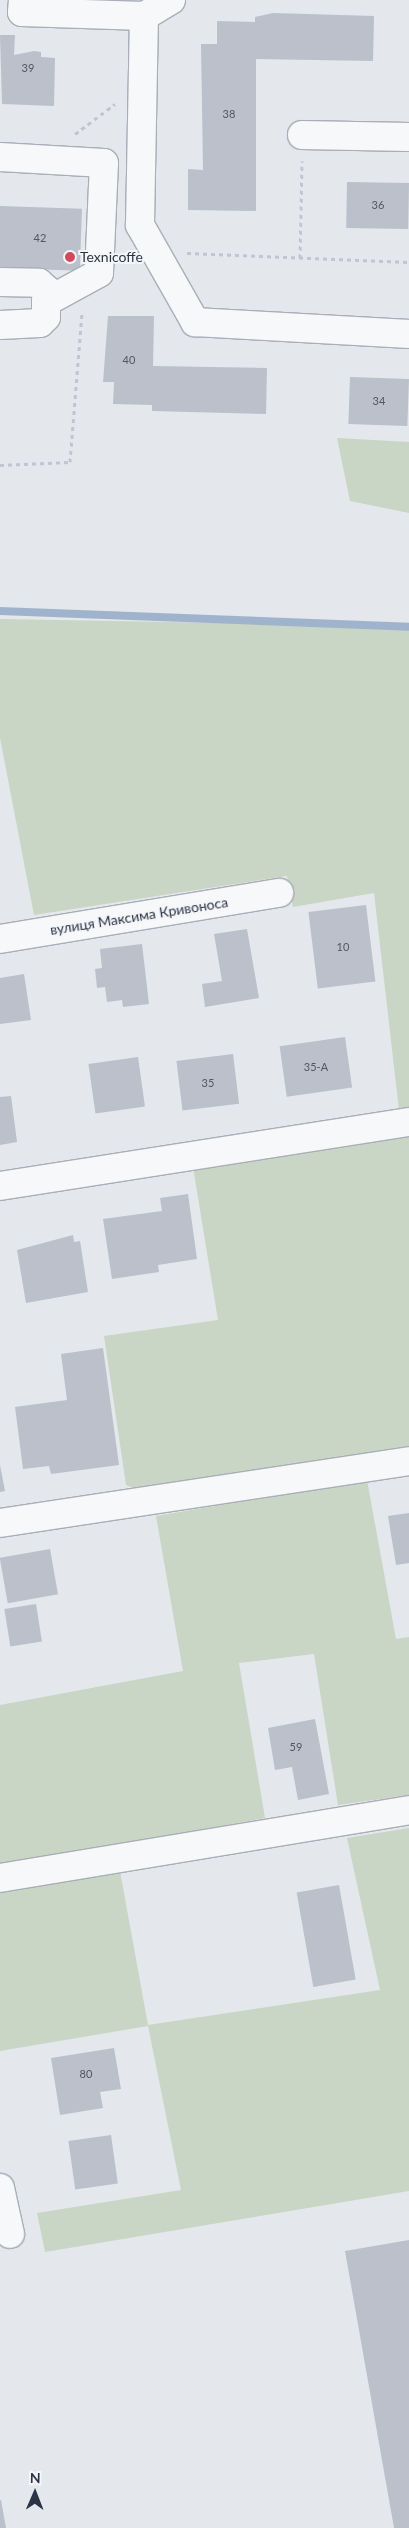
<!DOCTYPE html>
<html>
<head>
<meta charset="utf-8">
<style>
  body { margin:0 }
  #map { position:relative; width:409px; height:2528px; overflow:hidden; background:#e4e7ec; font-family:Lato,sans-serif }
  div>[style] { position:absolute }
  .green>* { inset:0; background:#c9d6c5 }
  .stream>* { height:8px; margin:-4px; padding:0 4px; transform-origin:4px; border-radius:4px; background:#9fb4cc }
  .building>* { inset:0; background:#bbc0ca; transform-origin:0 0 }
  .path>* { height:3px; margin-top:-1.5px; transform-origin:0; background:repeating-linear-gradient(90deg,#c2c5cb 0 4px,transparent 0 8px) }
  .roads { filter:drop-shadow(1px 0 #a9aeb7) drop-shadow(-1px 0 #a9aeb7) drop-shadow(0 1px #a9aeb7) drop-shadow(0 -1px #a9aeb7) }
  .minor>* { height:28px; margin:-14px; padding:0 14px; transform-origin:14px; border-radius:14px; background:#f7f8fa }
  .dots>* { width:14px; height:14px; translate:-50% -50%; box-sizing:border-box; border:2px solid #f4f6f9; border-radius:50% }
  span { translate:-50% -50%; white-space:nowrap; text-align:center; line-height:1.15; -webkit-text-stroke:4px #f4f6f9; paint-order:stroke }
  .number-label { font-size:11px; color:#4f5766 }
  .number-label span { -webkit-text-stroke-width:0 }
  .poi-label { font-size:14px; color:#2b3445 }
  .left { translate:0 -50%; text-align:left }
  .street-label { font-size:14px; color:#2b3445 }
  .north { position:absolute; left:10px; top:2468px; width:50px; height:50px; -webkit-text-stroke:4px #f4f6f9; paint-order:stroke; rotate:1deg; font-size:14px; font-weight:700; line-height:20px; text-align:center; color:#2b3445 }
  .north::after { content:''; display:block; margin:auto; width:18px; height:22px; background:#2b3445; clip-path:polygon(50% 0,100% 100%,50% 72%,0 100%) }
</style>
</head>
<body>
<div id="map">
  <div class="green">
    <div style="clip-path:polygon(337px 438px,409px 442px,409px 513px,350px 501px)"></div>
    <div style="clip-path:polygon(0 619px,409px 626px,409px 1108px,399px 1110px,374px 893px,293px 907px,287px 876px,34px 915px,0 738px)"></div>
    <div style="clip-path:polygon(409px 1137px,409px 1451px,144px 1492px,126px 1485px,104px 1336px,218px 1320px,193px 1167px)"></div>
    <div style="clip-path:polygon(367px 1480px,396px 1639px,409px 1637px,409px 1795px,338px 1805px,314px 1654px,239px 1663px,265px 1818px,0 1867px,0 1705px,183px 1671px,156px 1516px)"></div>
    <div style="clip-path:polygon(409px 1828px,409px 2191px,45px 2252px,37px 2213px,181px 2190px,148px 2026px,0 2051px,0 1888px,120px 1871px,148px 2025px,380px 1990px,347px 1838px)"></div>
  </div>
  <div class="stream">
    <div style="left:0;top:611px;width:409px;rotate:2.2deg"></div>
  </div>
  <div class="building">
    <div style="clip-path:polygon(273px 13px,374px 16px,373px 61px,256px 59px,256px 211px,188px 210px,188px 169px,203px 170px,201px 44px,217px 44px,217px 21px,255px 22px,255px 17px)"></div>
    <div style="clip-path:polygon(0 35px,15px 35px,14px 55px,34px 51px,41px 52px,41px 57px,55px 58px,54px 106px,2px 104px)"></div>
    <div style="left:347px;top:182px;width:62px;height:46px;rotate:1deg"></div>
    <div style="left:0;top:206px;width:82px;height:62px;rotate:2deg"></div>
    <div style="clip-path:polygon(108px 316px,154px 316px,153px 366px,267px 368px,266px 414px,152px 411px,152px 405px,113px 404px,114px 382px,103px 382px)"></div>
    <div style="left:350px;top:377px;width:59px;height:47px;rotate:2deg"></div>
    <div style="left:366px;top:905px;width:77px;height:58px;rotate:83deg"></div>
    <div style="clip-path:polygon(247px 929px,259px 998px,205px 1007px,202px 984px,222px 981px,214px 934px)"></div>
    <div style="clip-path:polygon(142px 944px,149px 1004px,123px 1007px,122px 1000px,107px 1002px,105px 987px,97px 988px,95px 969px,102px 968px,100px 949px)"></div>
    <div style="clip-path:polygon(24px 974px,31px 1020px,0 1024px,0 978px)"></div>
    <div style="left:345px;top:1037px;width:51px;height:66px;rotate:82deg"></div>
    <div style="left:233px;top:1054px;width:50px;height:57px;rotate:83deg"></div>
    <div style="left:138px;top:1057px;width:50px;height:50px;rotate:82deg"></div>
    <div style="clip-path:polygon(11px 1096px,17px 1142px,0 1145px,0 1097px)"></div>
    <div style="clip-path:polygon(188px 1194px,197px 1259px,158px 1265px,159px 1272px,112px 1279px,103px 1219px,162px 1211px,160px 1198px)"></div>
    <div style="clip-path:polygon(73px 1235px,74px 1242px,80px 1241px,88px 1292px,26px 1303px,17px 1250px)"></div>
    <div style="clip-path:polygon(103px 1348px,119px 1465px,51px 1474px,49px 1466px,23px 1469px,15px 1407px,67px 1400px,61px 1354px)"></div>
    <div style="clip-path:polygon(0 1465px,5px 1491px,0 1492px)"></div>
    <div style="clip-path:polygon(409px 1513px,409px 1563px,396px 1565px,388px 1516px)"></div>
    <div style="left:50px;top:1549px;width:46px;height:51px;rotate:80deg"></div>
    <div style="left:36px;top:1604px;width:38px;height:32px;rotate:81deg"></div>
    <div style="clip-path:polygon(315px 1719px,329px 1794px,298px 1800px,292px 1767px,275px 1770px,268px 1728px)"></div>
    <div style="left:339px;top:1885px;width:96px;height:43px;rotate:80deg"></div>
    <div style="clip-path:polygon(114px 2048px,121px 2089px,100px 2092px,103px 2108px,60px 2115px,51px 2058px)"></div>
    <div style="left:111px;top:2135px;width:49px;height:43px;rotate:82deg"></div>
    <div style="clip-path:polygon(409px 2240px,409px 2528px,394px 2528px,345px 2251px)"></div>
    <div style="clip-path:polygon(0 2500px,1px 2500px,6px 2528px,0 2528px)"></div>
  </div>
  <div class="path">
    <div style="left:75px;top:134px;width:50px;rotate:-36.9deg"></div>
    <div style="left:187px;top:253px;width:222px;rotate:2.3deg"></div>
    <div style="left:300px;top:258px;width:97px;rotate:-88.8deg"></div>
    <div style="left:0;top:465px;width:70px;rotate:-2.5deg"></div>
    <div style="left:70px;top:462px;width:148px;rotate:-85.4deg"></div>
  </div>
  <div class="roads">
    <div class="minor">
      <div style="left:23px;top:0;width:12px;rotate:95deg"></div>
      <div style="left:22px;top:12px;width:122px;rotate:1.9deg"></div>
      <div style="left:171px;top:0;width:31px;rotate:149deg"></div>
      <div style="left:144px;top:16px;width:209px;rotate:91.1deg"></div>
      <div style="left:140px;top:225px;width:112px;rotate:60.4deg"></div>
      <div style="left:195px;top:322px;width:214px;rotate:3.2deg"></div>
      <div style="left:302px;top:135px;width:107px;rotate:1.1deg"></div>
      <div style="left:0;top:157px;width:104px;rotate:3.3deg"></div>
      <div style="left:104px;top:163px;width:110px;rotate:92.6deg"></div>
      <div style="left:99px;top:273px;width:60px;rotate:151.3deg"></div>
      <div style="left:46px;top:302px;width:15px;rotate:90deg"></div>
      <div style="left:46px;top:317px;width:8px;rotate:135deg"></div>
      <div style="left:40px;top:323px;width:40px;rotate:177.1deg"></div>
      <div style="left:0;top:282px;width:39px;rotate:1deg"></div>
      <div style="left:39px;top:283px;width:11px;rotate:41deg"></div>
      <div style="left:47px;top:290px;width:12px;rotate:95deg"></div>
      <div style="left:0;top:939px;width:283px;rotate:-9.4deg"></div>
      <div style="left:0;top:1186px;width:414px;rotate:-8.9deg"></div>
      <div style="left:0;top:1523px;width:414px;rotate:-8.6deg"></div>
      <div style="left:0;top:1878px;width:415px;rotate:-9.4deg"></div>
      <div style="left:0;top:2188px;width:47px;rotate:77.7deg"></div>
    </div>
  </div>
  <div class="dots">
    <div style="left:70px;top:257px;background:#d1495b"></div>
  </div>
  <div class="number-label">
    <span style="left:28px;top:68px">39</span>
    <span style="left:229px;top:114px">38</span>
    <span style="left:378px;top:205px">36</span>
    <span style="left:40px;top:238px">42</span>
    <span style="left:129px;top:360px">40</span>
    <span style="left:379px;top:401px">34</span>
    <span style="left:343px;top:947px">10</span>
    <span style="left:316px;top:1067px">35-А</span>
    <span style="left:208px;top:1083px">35</span>
    <span style="left:296px;top:1747px">59</span>
    <span style="left:86px;top:2074px">80</span>
  </div>
  <div class="poi-label">
    <span class="left" style="left:80px;top:257px">Texnicoffe</span>
  </div>
  <div class="street-label">
    <span style="left:139px;top:916px;rotate:-9deg">вулиця Максима Кривоноса</span>
  </div>
  <div class="north">N</div>
</div>
</body>
</html>
